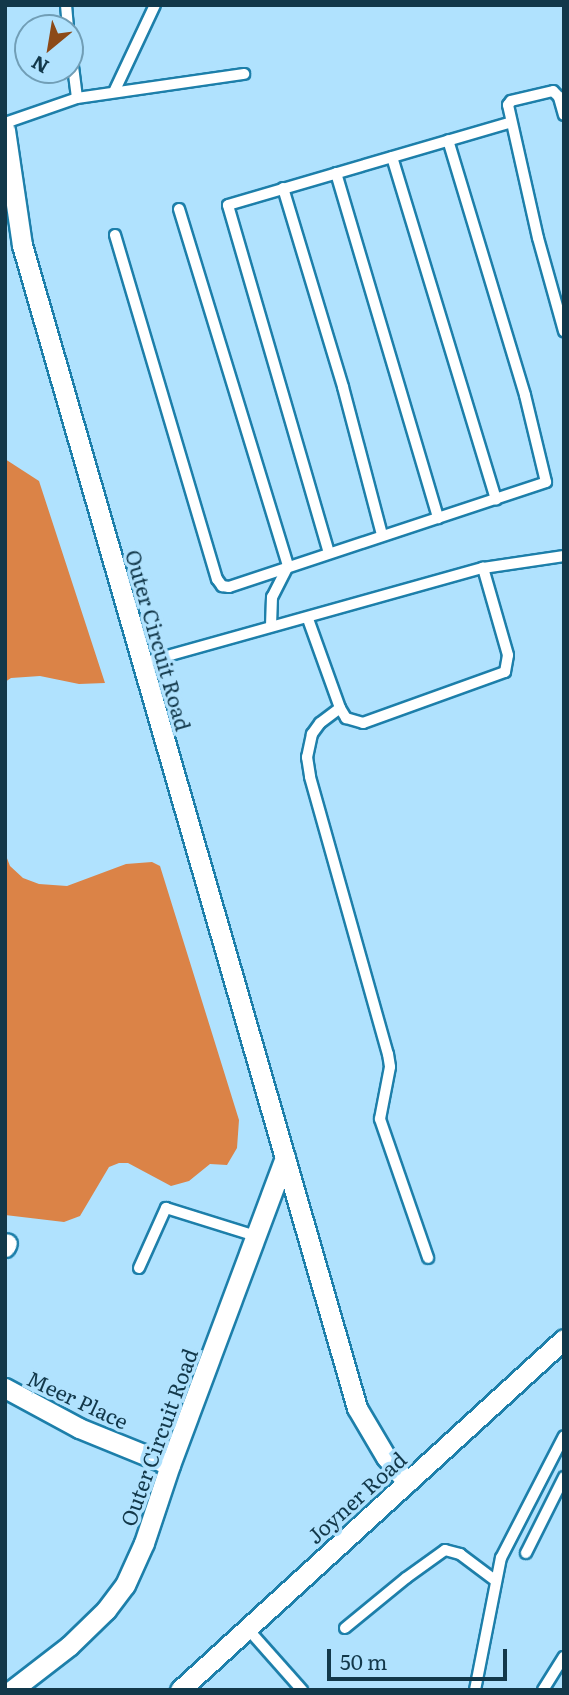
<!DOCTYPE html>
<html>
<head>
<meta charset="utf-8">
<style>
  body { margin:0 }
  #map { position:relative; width:569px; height:1695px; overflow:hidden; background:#b0e2fe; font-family:Literata,serif }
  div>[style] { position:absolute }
  .forest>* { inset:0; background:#db8347 }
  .roads { filter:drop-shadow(2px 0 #1d7faa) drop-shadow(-2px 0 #1d7faa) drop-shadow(0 2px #1d7faa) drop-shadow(0 -2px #1d7faa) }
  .lane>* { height:10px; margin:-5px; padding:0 5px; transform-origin:5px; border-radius:5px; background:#fff }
  .street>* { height:19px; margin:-9.5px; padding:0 9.5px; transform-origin:9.5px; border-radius:9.5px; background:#fff }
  span { translate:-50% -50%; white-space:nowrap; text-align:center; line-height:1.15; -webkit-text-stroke:7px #b0e2fe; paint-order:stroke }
  .street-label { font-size:21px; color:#12384a }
  .frame { position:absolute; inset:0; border:7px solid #12384a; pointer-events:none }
  .north { position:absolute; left:14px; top:14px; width:70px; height:70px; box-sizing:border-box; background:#b0e2fe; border:2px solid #719eb6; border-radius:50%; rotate:210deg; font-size:19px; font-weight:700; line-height:28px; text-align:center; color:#12384a }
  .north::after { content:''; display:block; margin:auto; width:24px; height:32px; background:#8c4a18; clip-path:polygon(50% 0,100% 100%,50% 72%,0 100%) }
  .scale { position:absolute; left:327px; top:1649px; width:180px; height:32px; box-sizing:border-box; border:4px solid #12384a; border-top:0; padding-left:9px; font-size:21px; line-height:24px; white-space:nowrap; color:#12384a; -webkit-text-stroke:5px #b0e2fe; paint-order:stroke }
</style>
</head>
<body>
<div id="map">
  <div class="forest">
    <div style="clip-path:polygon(5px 459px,39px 481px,105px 683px,79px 684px,40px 676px,11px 678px,5px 682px)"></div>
    <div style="clip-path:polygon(5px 853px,10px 866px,23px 878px,39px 884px,67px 886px,126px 864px,152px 862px,160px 866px,239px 1120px,237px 1148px,227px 1165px,210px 1164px,189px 1181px,171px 1186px,128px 1163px,119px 1163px,109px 1167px,80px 1216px,64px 1222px,5px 1215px)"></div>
  </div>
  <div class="roads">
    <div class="lane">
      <div style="left:66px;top:5px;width:23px;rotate:85deg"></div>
      <div style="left:70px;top:43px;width:55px;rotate:82.7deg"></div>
      <div style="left:114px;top:92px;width:96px;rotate:-64.8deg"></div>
      <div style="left:564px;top:115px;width:19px;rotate:-106deg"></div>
      <div style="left:559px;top:97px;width:8px;rotate:-135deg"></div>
      <div style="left:553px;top:91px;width:43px;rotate:166.6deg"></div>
      <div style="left:511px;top:101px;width:5px;rotate:127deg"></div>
      <div style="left:508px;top:105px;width:136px;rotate:77.3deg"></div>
      <div style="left:538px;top:238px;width:97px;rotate:74.4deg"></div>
      <div style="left:5px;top:123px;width:76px;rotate:-19.1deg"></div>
      <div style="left:77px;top:98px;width:169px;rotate:-8.2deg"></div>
      <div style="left:392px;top:157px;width:358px;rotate:73.1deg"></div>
      <div style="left:336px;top:173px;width:360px;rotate:73.5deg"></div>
      <div style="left:283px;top:188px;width:208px;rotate:73.2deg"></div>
      <div style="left:343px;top:387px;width:153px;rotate:75.2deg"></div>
      <div style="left:179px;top:209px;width:373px;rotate:73deg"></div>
      <div style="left:288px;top:566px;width:35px;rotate:117deg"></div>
      <div style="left:272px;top:597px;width:29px;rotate:92deg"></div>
      <div style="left:115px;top:235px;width:359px;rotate:73.5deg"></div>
      <div style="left:217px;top:579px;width:9px;rotate:54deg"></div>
      <div style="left:222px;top:586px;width:7px;rotate:8deg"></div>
      <div style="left:229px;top:587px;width:334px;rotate:-18.3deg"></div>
      <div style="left:546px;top:482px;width:89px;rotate:-103.6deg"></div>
      <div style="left:525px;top:395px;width:266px;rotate:-106.8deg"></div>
      <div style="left:329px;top:553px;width:362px;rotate:-106.2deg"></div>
      <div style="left:228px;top:205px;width:295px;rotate:-16.3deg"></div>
      <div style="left:308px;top:619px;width:95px;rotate:70.2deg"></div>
      <div style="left:340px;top:708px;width:12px;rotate:59deg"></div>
      <div style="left:346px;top:718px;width:18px;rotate:16deg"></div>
      <div style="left:363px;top:723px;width:151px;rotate:-19.8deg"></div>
      <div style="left:505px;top:672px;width:17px;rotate:-80deg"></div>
      <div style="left:508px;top:655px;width:91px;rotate:-106deg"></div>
      <div style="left:142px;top:663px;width:354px;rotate:-15.6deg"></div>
      <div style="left:483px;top:568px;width:82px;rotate:-8.4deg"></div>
      <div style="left:340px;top:708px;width:25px;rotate:143deg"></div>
      <div style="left:320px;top:723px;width:14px;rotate:126deg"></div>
      <div style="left:312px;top:734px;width:24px;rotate:102deg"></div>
      <div style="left:307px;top:757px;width:20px;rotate:81deg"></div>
      <div style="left:310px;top:777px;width:288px;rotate:74.3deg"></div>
      <div style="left:388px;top:1054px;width:13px;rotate:81deg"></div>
      <div style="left:390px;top:1067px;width:53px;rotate:100.9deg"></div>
      <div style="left:380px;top:1119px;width:147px;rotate:70.9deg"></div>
      <div style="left:139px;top:1268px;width:66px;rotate:-65.8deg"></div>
      <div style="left:166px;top:1208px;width:94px;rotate:17.3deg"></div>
      <div style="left:526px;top:1553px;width:85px;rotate:-63.4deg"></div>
      <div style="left:247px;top:1628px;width:83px;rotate:48.4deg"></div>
      <div style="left:345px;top:1628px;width:79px;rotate:-39.3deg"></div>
      <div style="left:406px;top:1578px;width:48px;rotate:-35.7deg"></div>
      <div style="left:445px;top:1550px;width:16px;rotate:15deg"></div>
      <div style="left:460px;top:1554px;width:45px;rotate:36.9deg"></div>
      <div style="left:475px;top:1690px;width:135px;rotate:-78.9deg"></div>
      <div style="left:501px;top:1558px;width:137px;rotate:-62.7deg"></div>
      <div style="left:543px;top:1690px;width:39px;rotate:-58deg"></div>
    </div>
    <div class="street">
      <div style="left:5px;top:130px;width:116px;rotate:81.6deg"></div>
      <div style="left:22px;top:245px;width:1210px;rotate:73.93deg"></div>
      <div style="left:357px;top:1408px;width:57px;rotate:59.4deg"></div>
      <div style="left:386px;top:1457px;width:33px;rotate:50deg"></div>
      <div style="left:5px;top:1247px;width:4px;rotate:-63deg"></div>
      <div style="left:5px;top:1388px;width:84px;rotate:28.4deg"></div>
      <div style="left:79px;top:1428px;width:98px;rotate:22.1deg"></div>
      <div style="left:12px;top:1690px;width:72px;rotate:-37.7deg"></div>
      <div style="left:69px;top:1646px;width:52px;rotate:-44.2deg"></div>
      <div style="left:106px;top:1610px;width:31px;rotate:-53deg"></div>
      <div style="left:125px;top:1585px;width:46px;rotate:-65.7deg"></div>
      <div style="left:144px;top:1543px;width:82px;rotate:-71.6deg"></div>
      <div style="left:170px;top:1465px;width:328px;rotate:-69.5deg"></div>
      <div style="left:180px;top:1690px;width:520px;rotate:-42.43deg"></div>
    </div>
  </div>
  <div class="street-label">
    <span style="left:159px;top:640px;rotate:74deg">Outer Circuit Road</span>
    <span style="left:78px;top:1399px;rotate:25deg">Meer Place</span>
    <span style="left:158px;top:1437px;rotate:-70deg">Outer Circuit Road</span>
    <span style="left:356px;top:1497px;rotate:-42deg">Joyner Road</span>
  </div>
  <div class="frame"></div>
  <div class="north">N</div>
  <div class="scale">50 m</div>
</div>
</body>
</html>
